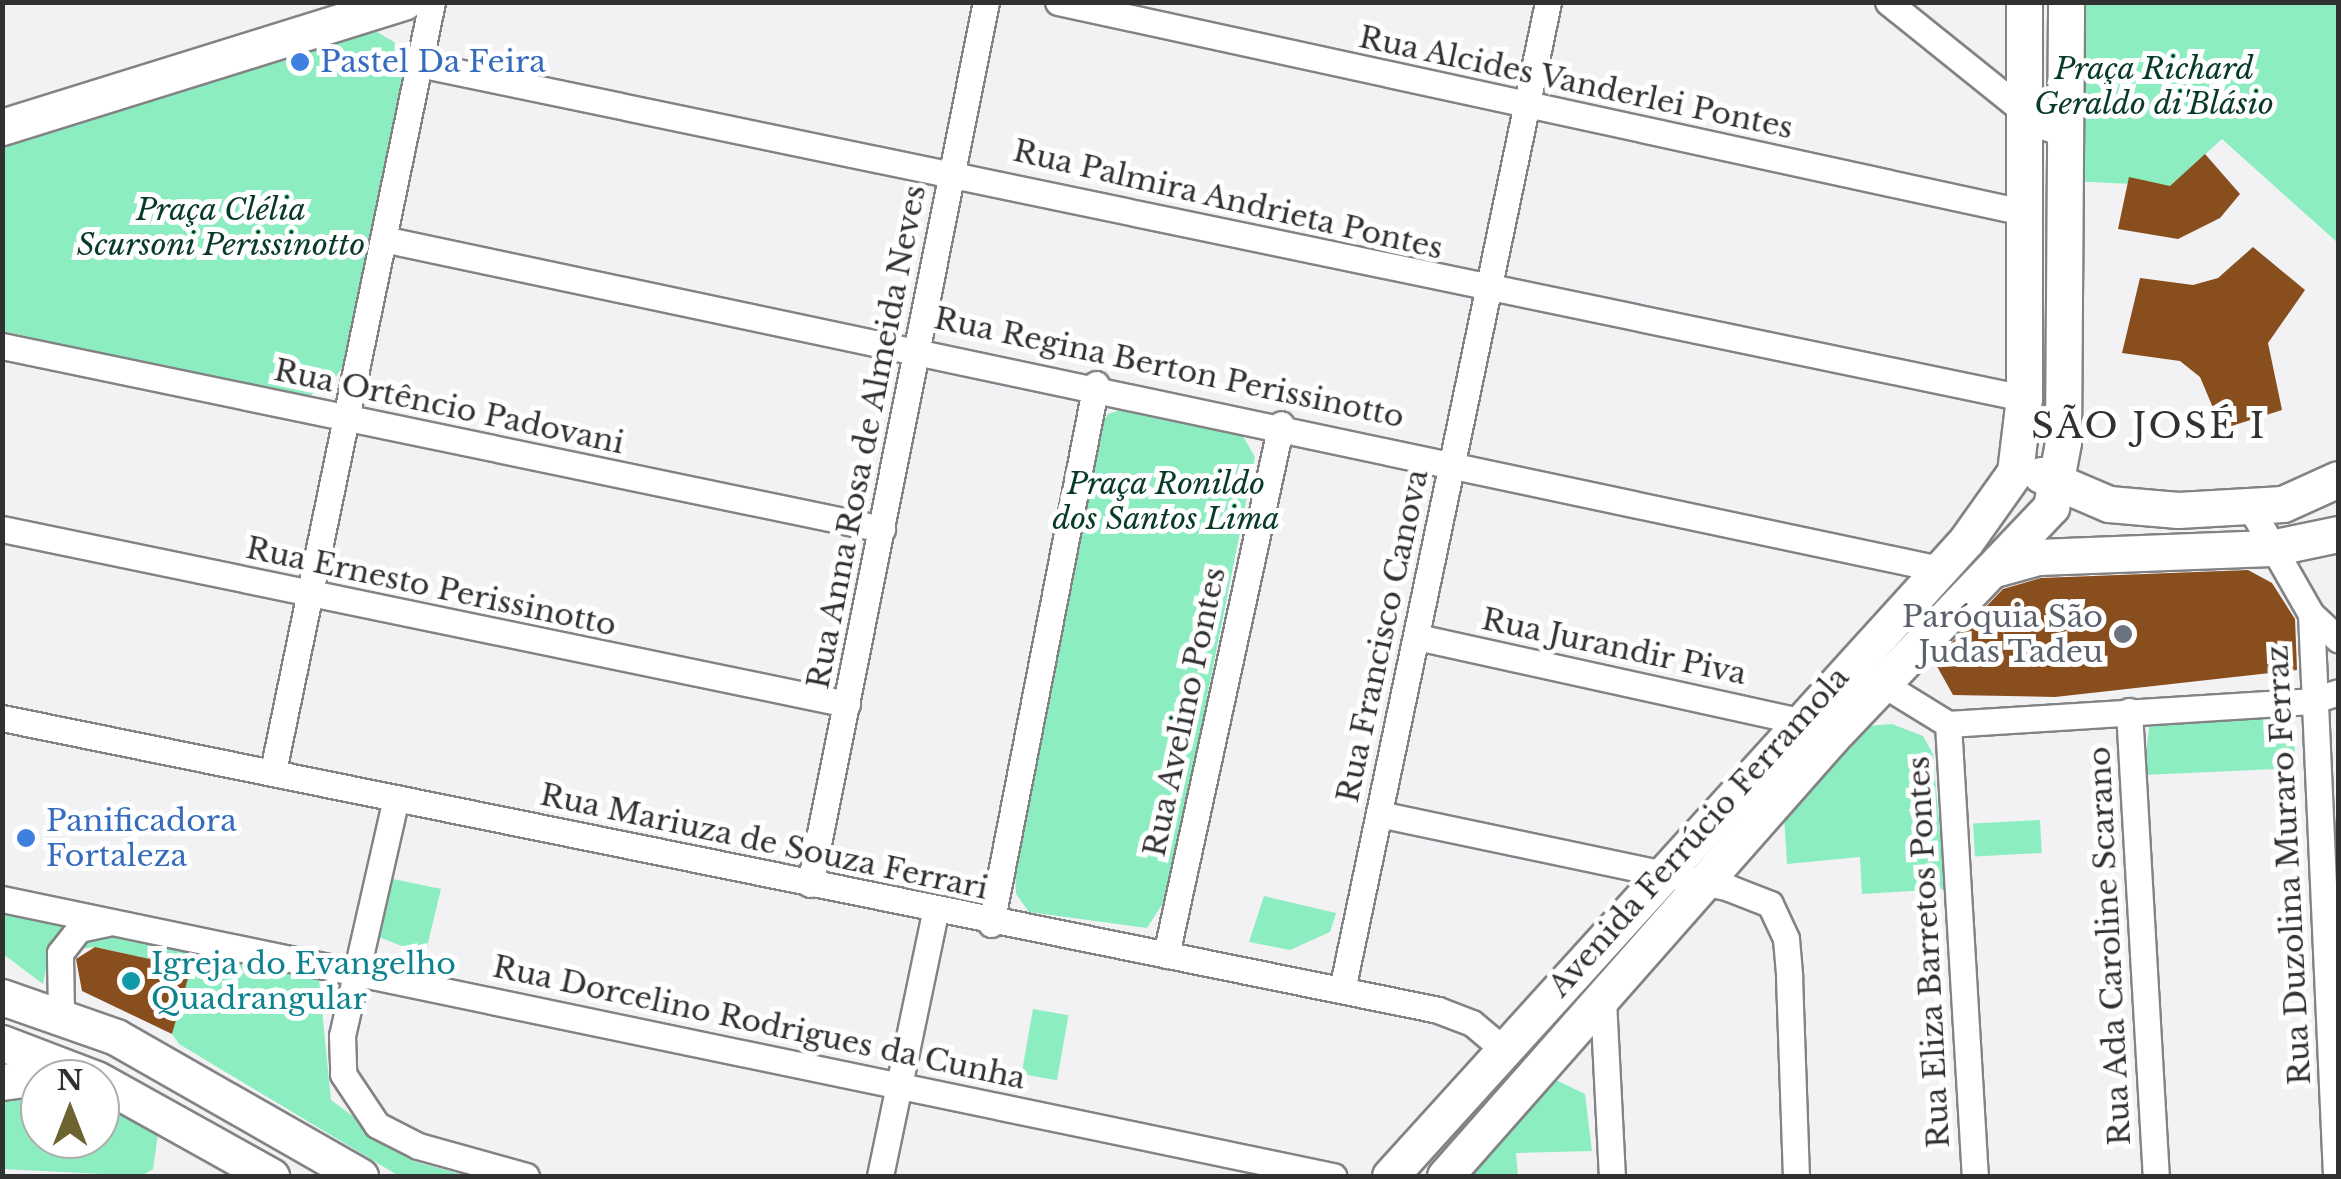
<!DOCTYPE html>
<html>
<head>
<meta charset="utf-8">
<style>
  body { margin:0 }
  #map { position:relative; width:2341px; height:1179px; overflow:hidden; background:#f2f2f5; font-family:"Libre Baskerville",serif }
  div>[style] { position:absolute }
  .green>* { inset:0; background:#8bedc0; transform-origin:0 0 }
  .building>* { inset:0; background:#894e1d }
  .roads { filter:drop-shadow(2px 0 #838386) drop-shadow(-2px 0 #838386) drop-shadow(0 2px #838386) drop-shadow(0 -2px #838386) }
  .street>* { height:25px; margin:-12.5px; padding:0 12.5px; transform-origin:12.5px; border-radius:12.5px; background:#fff }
  .secondary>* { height:35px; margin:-17.5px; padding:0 17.5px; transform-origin:17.5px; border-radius:17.5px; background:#fff }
  .dots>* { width:28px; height:28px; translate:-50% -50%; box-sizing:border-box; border:5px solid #fff; border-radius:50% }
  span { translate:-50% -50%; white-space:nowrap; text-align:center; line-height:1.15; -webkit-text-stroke:10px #fff; paint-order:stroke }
  .shop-label { font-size:30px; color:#366cbe }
  .left { translate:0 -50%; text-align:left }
  .park-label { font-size:30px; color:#073a27; font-style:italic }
  .street-label { font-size:30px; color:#313132 }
  .worship-label { font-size:30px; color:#5b616d }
  .right { translate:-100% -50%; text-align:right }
  .culture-label { font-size:30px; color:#0d838f }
  .quarter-label { font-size:35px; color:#313132; letter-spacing:2.5px }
  .frame { position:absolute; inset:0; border:5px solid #313132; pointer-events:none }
  .north { position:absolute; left:20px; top:1059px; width:100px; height:100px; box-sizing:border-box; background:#fff; border:2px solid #adadad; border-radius:50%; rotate:0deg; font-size:28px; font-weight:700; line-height:40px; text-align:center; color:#313132 }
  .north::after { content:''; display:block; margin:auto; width:35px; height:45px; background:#6c6430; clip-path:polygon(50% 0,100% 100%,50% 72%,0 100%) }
</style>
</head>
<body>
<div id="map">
  <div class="green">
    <div style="clip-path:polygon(2071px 3px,2338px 3px,2338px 243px,2222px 139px,2170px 186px,2071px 181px)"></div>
    <div style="clip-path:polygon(367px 26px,394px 42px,405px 61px,347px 360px,333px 381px,311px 395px,267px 391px,3px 331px,3px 143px)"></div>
    <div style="clip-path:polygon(1130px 407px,1240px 431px,1255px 457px,1167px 897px,1147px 928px,1029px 912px,1016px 894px,1015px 868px,1096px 432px,1108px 414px)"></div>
    <div style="clip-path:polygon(2278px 711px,2292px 727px,2297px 768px,2143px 775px,2150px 721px)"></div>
    <div style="clip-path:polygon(1892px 724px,1923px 736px,1933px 754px,1945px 889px,1862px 894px,1860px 857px,1787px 864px,1783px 801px,1866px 726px)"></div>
    <div style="left:2040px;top:820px;width:33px;height:67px;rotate:87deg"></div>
    <div style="clip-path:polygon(379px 876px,441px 889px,425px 955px,376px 936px)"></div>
    <div style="clip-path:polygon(1264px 896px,1336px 913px,1330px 932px,1290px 950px,1249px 942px)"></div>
    <div style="clip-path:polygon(2px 912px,66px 925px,51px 942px,43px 984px,3px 954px)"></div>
    <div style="clip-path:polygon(83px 925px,318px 969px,331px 1100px,413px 1161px,467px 1176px,399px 1176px,179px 1044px,172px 1034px,190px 968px,96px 947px,71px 950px)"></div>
    <div style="left:1033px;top:1009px;width:36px;height:66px;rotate:10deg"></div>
    <div style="clip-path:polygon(1554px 1079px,1585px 1094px,1592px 1151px,1516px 1153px,1518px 1176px,1451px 1176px)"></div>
    <div style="clip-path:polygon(40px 1089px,40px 1139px,100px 1139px,100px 1103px,158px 1134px,153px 1169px,142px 1176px,3px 1169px,2px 1098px)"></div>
  </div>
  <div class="building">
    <div style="clip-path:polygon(2205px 154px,2240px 194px,2220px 218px,2178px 239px,2118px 229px,2129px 177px,2170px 186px)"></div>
    <div style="clip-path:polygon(2253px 247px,2305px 290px,2268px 343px,2282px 410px,2222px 429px,2200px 377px,2180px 361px,2122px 353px,2140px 278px,2193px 285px,2218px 278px)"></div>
    <div style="clip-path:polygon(2248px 570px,2272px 583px,2295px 619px,2297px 670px,2055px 697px,1953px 695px,1934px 661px,2003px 589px,2041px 578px)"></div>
    <div style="clip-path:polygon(95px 947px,191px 968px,172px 1034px,82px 991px,76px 959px)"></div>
  </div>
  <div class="roads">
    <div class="street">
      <div style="left:1058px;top:2px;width:988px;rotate:12.28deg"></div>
      <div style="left:1888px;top:2px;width:198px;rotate:38.8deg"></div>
      <div style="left:2042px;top:126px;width:23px;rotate:18deg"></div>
      <div style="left:419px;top:64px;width:1639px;rotate:11.76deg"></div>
      <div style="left:383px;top:239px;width:1591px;rotate:11.97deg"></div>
      <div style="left:2px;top:346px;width:899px;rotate:11.75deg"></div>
      <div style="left:2250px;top:507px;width:123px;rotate:60.3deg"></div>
      <div style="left:2311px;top:614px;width:563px;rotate:87.45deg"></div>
      <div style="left:2px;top:529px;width:863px;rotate:11.7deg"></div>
      <div style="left:2311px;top:614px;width:37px;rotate:43deg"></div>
      <div style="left:1417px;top:637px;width:390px;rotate:12.4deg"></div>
      <div style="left:1883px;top:684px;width:76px;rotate:31.6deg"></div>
      <div style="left:1948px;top:724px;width:364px;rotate:-3.6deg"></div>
      <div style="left:2311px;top:701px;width:28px;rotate:-18deg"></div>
      <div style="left:2129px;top:711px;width:466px;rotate:86.7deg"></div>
      <div style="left:2px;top:718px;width:1465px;rotate:11.49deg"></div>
      <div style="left:1438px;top:1010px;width:36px;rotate:21deg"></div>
      <div style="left:1472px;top:1023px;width:40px;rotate:40deg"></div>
      <div style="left:1948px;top:724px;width:453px;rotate:86.6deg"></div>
      <div style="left:273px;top:771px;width:785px;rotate:-78.32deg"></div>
      <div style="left:396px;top:798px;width:244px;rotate:102.8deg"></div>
      <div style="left:342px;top:1036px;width:38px;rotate:88deg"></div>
      <div style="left:343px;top:1074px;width:61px;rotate:56.3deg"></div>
      <div style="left:377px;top:1125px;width:46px;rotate:27.1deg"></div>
      <div style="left:418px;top:1146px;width:112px;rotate:15.5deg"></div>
      <div style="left:1379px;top:814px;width:358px;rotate:11.9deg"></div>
      <div style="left:1729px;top:888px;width:44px;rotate:21.3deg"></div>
      <div style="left:1770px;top:904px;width:38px;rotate:65deg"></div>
      <div style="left:1786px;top:939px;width:38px;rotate:85deg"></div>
      <div style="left:1789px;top:977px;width:199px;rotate:88deg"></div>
      <div style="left:810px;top:884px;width:899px;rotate:-78.72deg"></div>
      <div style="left:2px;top:899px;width:1360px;rotate:11.76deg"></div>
      <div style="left:991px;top:924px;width:550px;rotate:-79deg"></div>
      <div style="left:1166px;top:955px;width:543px;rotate:-77.78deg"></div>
      <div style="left:1342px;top:990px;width:1009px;rotate:-78.22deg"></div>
      <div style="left:1603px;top:1000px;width:176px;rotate:87.1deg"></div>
      <div style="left:61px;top:1013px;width:60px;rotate:-91deg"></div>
      <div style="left:60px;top:953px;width:31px;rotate:-52deg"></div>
      <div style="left:79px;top:929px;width:29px;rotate:-12deg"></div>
      <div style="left:880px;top:1176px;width:270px;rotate:-78.2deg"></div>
    </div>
    <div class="secondary">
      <div style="left:2px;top:127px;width:421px;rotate:-17.3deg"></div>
      <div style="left:2041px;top:475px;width:74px;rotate:23.1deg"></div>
      <div style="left:2109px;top:504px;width:69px;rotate:5deg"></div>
      <div style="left:2178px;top:510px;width:105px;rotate:-3.3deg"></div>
      <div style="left:2283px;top:504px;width:60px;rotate:-24.4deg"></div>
      <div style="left:1994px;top:569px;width:46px;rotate:-15.3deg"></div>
      <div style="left:2038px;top:557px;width:233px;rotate:-2.2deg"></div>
      <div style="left:2271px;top:548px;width:68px;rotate:-11.8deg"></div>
      <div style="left:2px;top:997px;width:121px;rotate:19.3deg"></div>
      <div style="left:116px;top:1037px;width:281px;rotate:29.7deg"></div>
      <div style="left:2px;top:1043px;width:101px;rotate:21deg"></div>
      <div style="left:100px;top:1081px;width:196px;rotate:29.1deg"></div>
      <div style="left:2px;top:1082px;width:74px;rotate:-7.8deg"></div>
      <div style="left:1390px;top:1176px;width:857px;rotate:-47.79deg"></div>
      <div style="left:1966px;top:541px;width:85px;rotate:-54.6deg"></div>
      <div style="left:2015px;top:472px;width:75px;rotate:-83.1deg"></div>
      <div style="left:2024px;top:398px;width:396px;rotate:-90deg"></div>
      <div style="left:1445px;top:1176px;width:585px;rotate:-48.6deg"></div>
      <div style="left:1832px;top:737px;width:318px;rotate:-46.4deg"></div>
      <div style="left:2051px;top:507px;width:66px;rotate:-79.5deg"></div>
      <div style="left:2063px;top:442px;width:440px;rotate:-89.6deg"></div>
    </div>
  </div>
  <div class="dots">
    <div style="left:300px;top:62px;background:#3f7fe0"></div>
    <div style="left:2123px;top:634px;background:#6b7280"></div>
    <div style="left:26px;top:838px;background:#3f7fe0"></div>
    <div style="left:131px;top:981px;background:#0f9aa8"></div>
  </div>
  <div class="shop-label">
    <span class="left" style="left:320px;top:62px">Pastel Da Feira</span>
    <span class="left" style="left:46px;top:838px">Panificadora<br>Fortaleza</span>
  </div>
  <div class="park-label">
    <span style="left:2154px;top:86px">Praça Richard<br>Geraldo di'Blásio</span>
    <span style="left:221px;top:227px">Praça Clélia<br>Scursoni Perissinotto</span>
    <span style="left:1166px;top:501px">Praça Ronildo<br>dos Santos Lima</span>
  </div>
  <div class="street-label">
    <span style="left:1576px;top:83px;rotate:12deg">Rua Alcides Vanderlei Pontes</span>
    <span style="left:1228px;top:200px;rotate:13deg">Rua Palmira Andrieta Pontes</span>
    <span style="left:1169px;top:368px;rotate:12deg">Rua Regina Berton Perissinotto</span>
    <span style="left:449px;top:407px;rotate:12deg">Rua Ortêncio Padovani</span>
    <span style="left:867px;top:437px;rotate:-79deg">Rua Anna Rosa de Almeida Neves</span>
    <span style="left:431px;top:587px;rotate:12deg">Rua Ernesto Perissinotto</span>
    <span style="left:1383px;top:636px;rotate:-78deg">Rua Francisco Canova</span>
    <span style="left:1614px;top:647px;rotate:12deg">Rua Jurandir Piva</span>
    <span style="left:1185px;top:712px;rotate:-78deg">Rua Avelino Pontes</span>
    <span style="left:1699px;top:832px;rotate:-48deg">Avenida Ferrúcio Ferramola</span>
    <span style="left:764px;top:842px;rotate:12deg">Rua Mariuza de Souza Ferrari</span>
    <span style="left:2289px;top:865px;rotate:-93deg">Rua Duzolina Muraro Ferraz</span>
    <span style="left:2110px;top:946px;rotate:-93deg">Rua Ada Caroline Scarano</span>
    <span style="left:1929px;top:952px;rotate:-93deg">Rua Eliza Barretos Pontes</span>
    <span style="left:759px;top:1023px;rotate:12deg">Rua Dorcelino Rodrigues da Cunha</span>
  </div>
  <div class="worship-label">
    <span class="right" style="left:2103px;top:634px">Paróquia São<br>Judas Tadeu</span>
  </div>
  <div class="culture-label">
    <span class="left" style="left:151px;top:981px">Igreja do Evangelho<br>Quadrangular</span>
  </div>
  <div class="quarter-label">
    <span style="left:2149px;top:426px">SÃO JOSÉ I</span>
  </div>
  <div class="frame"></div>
  <div class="north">N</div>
</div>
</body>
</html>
